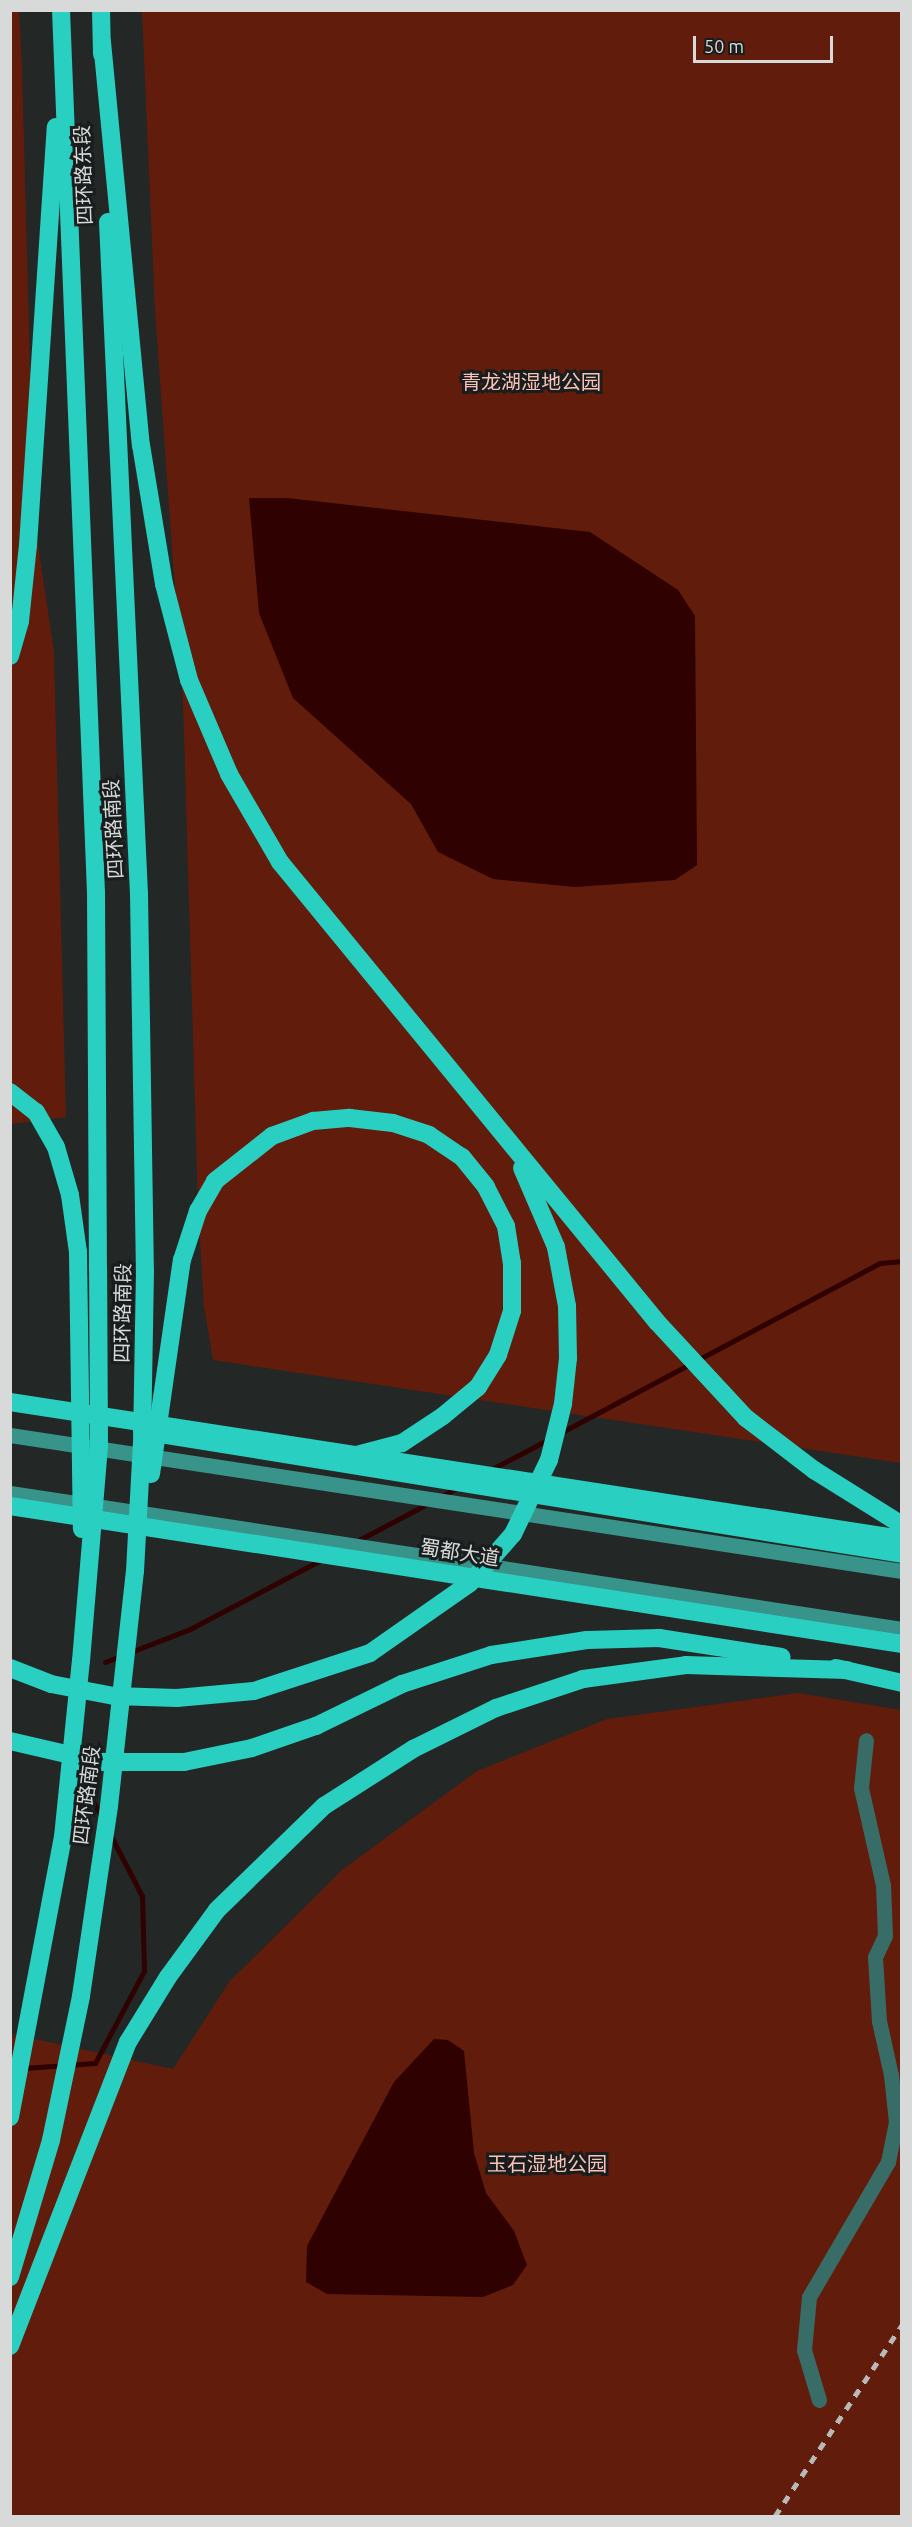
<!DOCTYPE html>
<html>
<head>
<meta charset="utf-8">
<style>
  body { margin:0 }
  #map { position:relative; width:912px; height:2527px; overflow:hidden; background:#232726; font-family:Ubuntu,"Noto Sans SC",sans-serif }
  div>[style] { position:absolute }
  .green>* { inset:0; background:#621c0c }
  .water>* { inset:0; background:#2f0100 }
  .stream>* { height:5px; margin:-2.5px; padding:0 2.5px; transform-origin:2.5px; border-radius:2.5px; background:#2f0100 }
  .street>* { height:15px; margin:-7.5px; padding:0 7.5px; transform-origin:7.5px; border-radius:7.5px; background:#376d66 }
  .secondary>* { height:15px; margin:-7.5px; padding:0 7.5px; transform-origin:7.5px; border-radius:7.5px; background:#38948a }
  .highway>* { height:18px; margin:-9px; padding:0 9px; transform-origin:9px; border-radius:9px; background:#29cfc0 }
  .rail>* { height:4.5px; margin-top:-2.25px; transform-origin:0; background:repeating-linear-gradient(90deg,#b7bab9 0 8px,transparent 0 16px) }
  .highway-bridge>* { height:18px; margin:-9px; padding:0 9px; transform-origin:9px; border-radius:9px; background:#29cfc0 }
  span { translate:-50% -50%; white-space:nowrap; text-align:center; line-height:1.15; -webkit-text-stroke:6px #191d1d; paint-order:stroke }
  .street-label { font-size:20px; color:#d7dad9 }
  .park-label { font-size:20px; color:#f8c3b6 }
  .frame { position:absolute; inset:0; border:12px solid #d7dad9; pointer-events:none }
  .scale { position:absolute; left:693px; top:36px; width:140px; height:27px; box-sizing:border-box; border:3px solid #d7dad9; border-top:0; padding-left:8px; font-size:18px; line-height:21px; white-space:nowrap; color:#d7dad9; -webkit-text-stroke:4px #191d1d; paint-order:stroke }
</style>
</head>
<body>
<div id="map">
  <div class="green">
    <div style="clip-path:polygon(10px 11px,19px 11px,22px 67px,34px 518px,54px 652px,66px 1117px,11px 1124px)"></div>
    <div style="clip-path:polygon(142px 11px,901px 11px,901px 1463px,213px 1360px,204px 1306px,198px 1206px,183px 702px,155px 311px)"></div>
    <div style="clip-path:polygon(798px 1693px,901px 1710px,901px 2516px,11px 2516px,11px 2034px,173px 2069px,229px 1982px,342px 1870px,477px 1771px,607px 1719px)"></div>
  </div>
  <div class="water">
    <div style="clip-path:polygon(249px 498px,287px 498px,590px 532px,678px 590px,695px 616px,697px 865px,675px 880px,575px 887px,493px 879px,438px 852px,411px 804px,293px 698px,259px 613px)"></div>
    <div style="clip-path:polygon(434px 2039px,448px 2040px,464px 2051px,474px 2153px,486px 2193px,514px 2231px,527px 2265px,513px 2285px,483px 2297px,327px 2294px,306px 2282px,307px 2246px,394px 2082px)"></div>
  </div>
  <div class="stream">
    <div style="left:562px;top:1432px;width:360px;rotate:-28deg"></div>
    <div style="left:880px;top:1263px;width:22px;rotate:-5deg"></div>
    <div style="left:490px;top:1470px;width:69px;rotate:-27.7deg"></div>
    <div style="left:440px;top:1497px;width:21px;rotate:-29deg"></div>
    <div style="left:355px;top:1542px;width:84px;rotate:-27.8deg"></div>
    <div style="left:105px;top:1662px;width:91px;rotate:-21.2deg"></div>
    <div style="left:190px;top:1629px;width:150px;rotate:-27.8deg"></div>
    <div style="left:84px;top:1785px;width:38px;rotate:61deg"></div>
    <div style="left:24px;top:2068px;width:71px;rotate:-4deg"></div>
    <div style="left:95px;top:2063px;width:104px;rotate:-62deg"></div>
    <div style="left:144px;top:1971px;width:75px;rotate:-91.5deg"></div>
    <div style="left:142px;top:1896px;width:70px;rotate:-117.3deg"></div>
  </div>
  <div class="street">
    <div style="left:819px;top:2400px;width:52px;rotate:-106.7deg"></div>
    <div style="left:804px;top:2350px;width:53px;rotate:-84.6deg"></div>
    <div style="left:809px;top:2297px;width:156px;rotate:-59.7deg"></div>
    <div style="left:888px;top:2162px;width:41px;rotate:-78.7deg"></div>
    <div style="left:896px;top:2122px;width:47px;rotate:-96.1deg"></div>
    <div style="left:891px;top:2075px;width:55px;rotate:-102.5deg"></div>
    <div style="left:879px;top:2021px;width:64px;rotate:-93.6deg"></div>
    <div style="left:875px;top:1957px;width:23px;rotate:-65deg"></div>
    <div style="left:885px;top:1936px;width:51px;rotate:-92.2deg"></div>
    <div style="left:883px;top:1885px;width:99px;rotate:-102.8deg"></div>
    <div style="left:861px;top:1788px;width:48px;rotate:-84.1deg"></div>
  </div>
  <div class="secondary">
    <div style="left:10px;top:1435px;width:902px;rotate:8.67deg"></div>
    <div style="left:10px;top:1493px;width:902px;rotate:8.67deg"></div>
  </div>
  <div class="highway">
    <div style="left:61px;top:10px;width:883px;rotate:87.73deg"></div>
    <div style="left:96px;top:892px;width:377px;rotate:89.7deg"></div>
    <div style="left:101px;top:10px;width:44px;rotate:88.7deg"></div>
    <div style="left:102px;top:42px;width:405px;rotate:84.5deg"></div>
    <div style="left:141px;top:445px;width:141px;rotate:80.6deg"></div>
    <div style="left:164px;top:584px;width:99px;rotate:75.4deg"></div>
    <div style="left:189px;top:680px;width:102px;rotate:66.9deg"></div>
    <div style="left:229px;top:774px;width:102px;rotate:59.9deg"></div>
    <div style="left:280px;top:862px;width:595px;rotate:50.66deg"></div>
    <div style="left:657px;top:1322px;width:131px;rotate:47.2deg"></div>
    <div style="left:746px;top:1418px;width:86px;rotate:37.4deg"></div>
    <div style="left:814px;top:1470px;width:104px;rotate:32deg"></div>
    <div style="left:108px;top:222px;width:673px;rotate:87.36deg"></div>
    <div style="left:139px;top:894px;width:377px;rotate:89.1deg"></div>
    <div style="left:10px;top:656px;width:36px;rotate:-74deg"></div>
    <div style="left:20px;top:621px;width:76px;rotate:-84deg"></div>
    <div style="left:28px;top:545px;width:419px;rotate:-86.2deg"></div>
    <div style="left:10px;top:1092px;width:33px;rotate:38deg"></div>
    <div style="left:36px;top:1112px;width:40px;rotate:60.3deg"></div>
    <div style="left:56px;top:1147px;width:50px;rotate:73.7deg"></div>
    <div style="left:70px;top:1195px;width:58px;rotate:82deg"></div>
    <div style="left:522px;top:1168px;width:86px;rotate:66.7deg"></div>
    <div style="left:182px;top:1260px;width:52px;rotate:-71.9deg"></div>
    <div style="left:198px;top:1211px;width:34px;rotate:-60deg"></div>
    <div style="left:215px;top:1181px;width:73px;rotate:-38.3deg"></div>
    <div style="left:272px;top:1136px;width:44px;rotate:-20.1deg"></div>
    <div style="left:313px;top:1121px;width:37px;rotate:-5deg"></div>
    <div style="left:350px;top:1118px;width:43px;rotate:6.6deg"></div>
    <div style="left:393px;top:1123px;width:38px;rotate:18deg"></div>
    <div style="left:429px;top:1135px;width:40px;rotate:34deg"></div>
    <div style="left:462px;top:1157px;width:38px;rotate:51deg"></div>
    <div style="left:486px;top:1187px;width:44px;rotate:62.9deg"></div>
    <div style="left:506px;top:1226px;width:37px;rotate:81deg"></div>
    <div style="left:512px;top:1263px;width:48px;rotate:90deg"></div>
    <div style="left:512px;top:1311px;width:46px;rotate:107.7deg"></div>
    <div style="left:498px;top:1355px;width:38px;rotate:122deg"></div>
    <div style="left:478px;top:1387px;width:45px;rotate:140.4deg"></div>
    <div style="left:443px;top:1416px;width:49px;rotate:146.6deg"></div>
    <div style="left:402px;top:1443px;width:48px;rotate:165.4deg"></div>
    <div style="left:142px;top:1431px;width:770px;rotate:9.19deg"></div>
    <div style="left:10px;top:1668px;width:44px;rotate:21.3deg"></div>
    <div style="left:51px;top:1684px;width:64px;rotate:10.8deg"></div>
    <div style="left:114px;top:1696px;width:63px;rotate:1.8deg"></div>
    <div style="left:836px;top:1668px;width:68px;rotate:12.8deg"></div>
    <div style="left:10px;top:1741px;width:93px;rotate:13deg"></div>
    <div style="left:101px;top:1762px;width:83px"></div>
    <div style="left:184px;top:1762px;width:69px;rotate:-11.6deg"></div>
    <div style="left:252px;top:1748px;width:68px;rotate:-19deg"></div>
    <div style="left:316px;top:1726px;width:96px;rotate:-26deg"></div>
    <div style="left:402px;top:1684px;width:94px;rotate:-18deg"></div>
    <div style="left:491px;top:1655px;width:97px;rotate:-8.9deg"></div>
    <div style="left:587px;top:1640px;width:72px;rotate:-1.6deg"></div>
    <div style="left:659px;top:1638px;width:124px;rotate:8.8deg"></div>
    <div style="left:10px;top:2346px;width:326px;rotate:-68.8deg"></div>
    <div style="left:128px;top:2042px;width:76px;rotate:-58.4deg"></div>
    <div style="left:168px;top:1977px;width:83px;rotate:-53.8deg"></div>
    <div style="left:217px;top:1910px;width:149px;rotate:-44.2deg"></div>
    <div style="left:324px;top:1806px;width:106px;rotate:-32.6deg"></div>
    <div style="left:413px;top:1749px;width:93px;rotate:-26.3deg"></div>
    <div style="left:496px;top:1708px;width:92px;rotate:-18.4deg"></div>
    <div style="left:583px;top:1679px;width:104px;rotate:-7.7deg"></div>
    <div style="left:686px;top:1665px;width:161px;rotate:1.8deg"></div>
  </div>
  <div class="rail">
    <div style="left:775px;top:2516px;width:229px;rotate:-56.4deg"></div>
  </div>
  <div class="highway-bridge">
    <div style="left:78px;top:1252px;width:277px;rotate:89.2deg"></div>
    <div style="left:10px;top:1402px;width:902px;rotate:8.73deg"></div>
    <div style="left:151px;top:1474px;width:216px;rotate:-81.8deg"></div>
    <div style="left:10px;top:1506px;width:903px;rotate:8.79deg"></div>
    <div style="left:177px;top:1698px;width:77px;rotate:-5.2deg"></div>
    <div style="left:254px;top:1691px;width:122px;rotate:-18.1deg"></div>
    <div style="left:370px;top:1653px;width:122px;rotate:-35deg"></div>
    <div style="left:470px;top:1583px;width:65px;rotate:-48.7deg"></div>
    <div style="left:513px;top:1534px;width:82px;rotate:-64.1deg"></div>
    <div style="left:549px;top:1460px;width:58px;rotate:-76deg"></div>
    <div style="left:563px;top:1404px;width:46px;rotate:-83.8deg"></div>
    <div style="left:568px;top:1358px;width:52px;rotate:-91.1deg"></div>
    <div style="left:567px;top:1306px;width:60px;rotate:-100.6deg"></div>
    <div style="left:10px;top:2117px;width:285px;rotate:-79.3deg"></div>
    <div style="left:63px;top:1837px;width:177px;rotate:-84.2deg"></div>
    <div style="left:81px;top:1661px;width:217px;rotate:-85.2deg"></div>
    <div style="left:99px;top:1445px;width:176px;rotate:-90.3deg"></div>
    <div style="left:10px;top:2277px;width:143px;rotate:-73.3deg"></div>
    <div style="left:51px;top:2140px;width:147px;rotate:-78.2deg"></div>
    <div style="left:81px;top:1996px;width:192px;rotate:-81.6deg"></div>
    <div style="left:109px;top:1806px;width:236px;rotate:-83.7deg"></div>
    <div style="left:135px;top:1571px;width:128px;rotate:-86.9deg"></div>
    <div style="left:142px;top:1443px;width:172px;rotate:-89deg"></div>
  </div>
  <div class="street-label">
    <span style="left:83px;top:175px;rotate:-92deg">四环路东段</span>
    <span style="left:113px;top:829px;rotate:-93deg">四环路南段</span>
    <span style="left:122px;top:1313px;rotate:-89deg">四环路南段</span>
    <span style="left:460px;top:1552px;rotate:9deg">蜀都大道</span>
    <span style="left:86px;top:1795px;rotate:-83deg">四环路南段</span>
  </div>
  <div class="park-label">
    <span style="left:531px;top:381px">青龙湖湿地公园</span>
    <span style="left:547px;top:2163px">玉石湿地公园</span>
  </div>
  <div class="frame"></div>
  <div class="scale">50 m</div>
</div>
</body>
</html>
